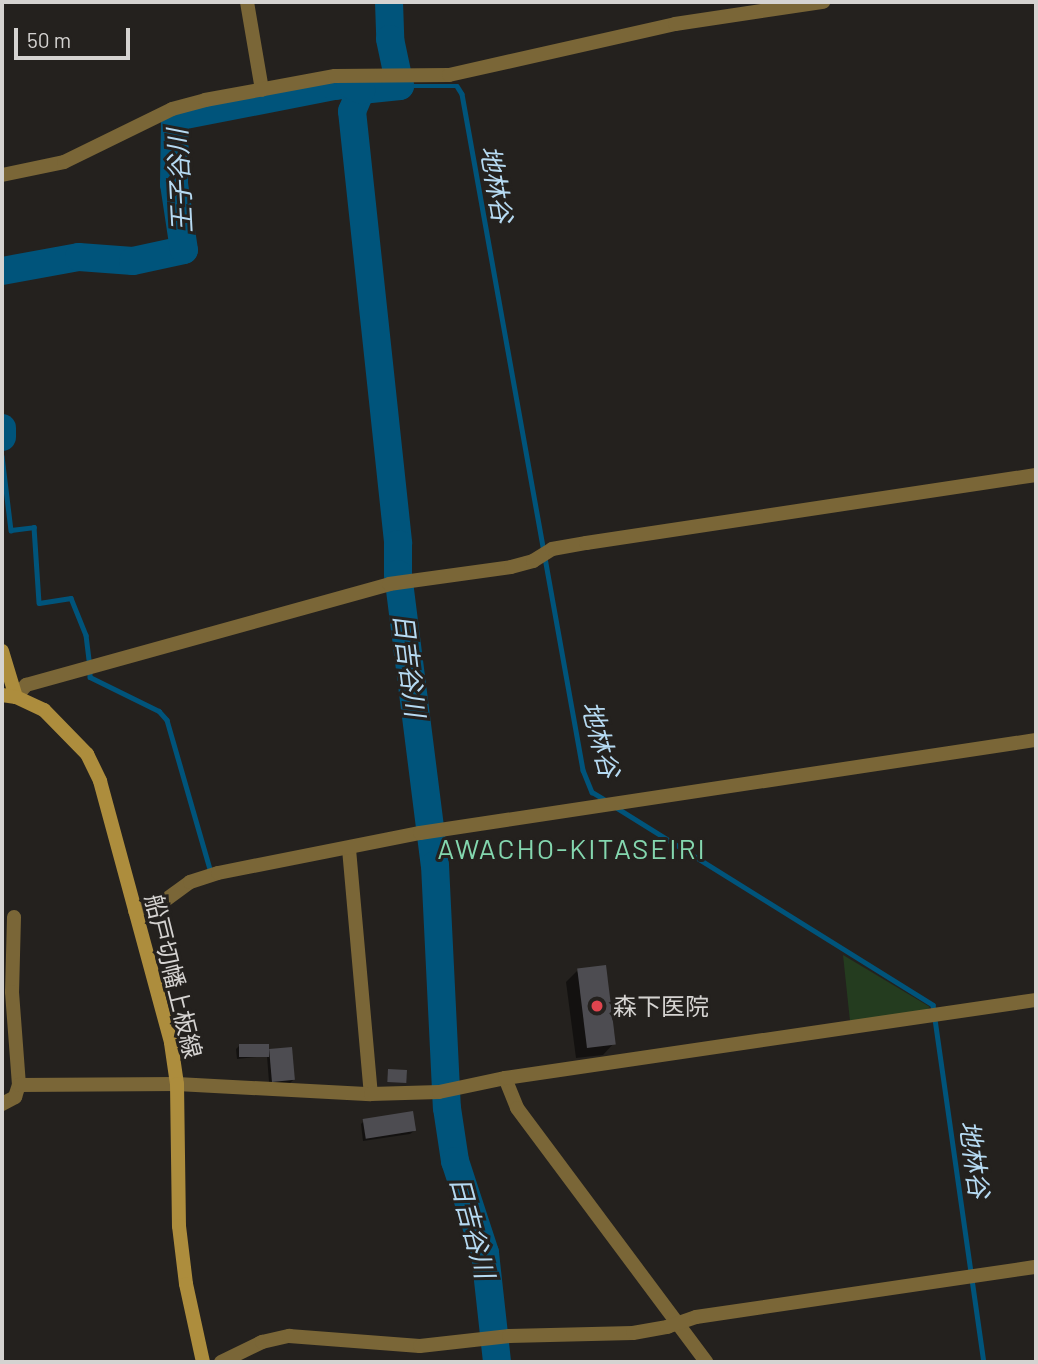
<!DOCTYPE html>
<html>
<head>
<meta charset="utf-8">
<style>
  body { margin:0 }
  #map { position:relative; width:1038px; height:1364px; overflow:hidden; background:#24211e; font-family:Barlow,"Noto Sans JP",sans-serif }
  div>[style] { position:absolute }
  .green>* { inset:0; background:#243c1f }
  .shadow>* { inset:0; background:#0007 }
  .stream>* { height:4.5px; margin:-2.25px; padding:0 2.25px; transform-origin:2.25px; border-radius:2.25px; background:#00547b }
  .river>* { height:28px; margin:-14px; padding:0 14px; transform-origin:14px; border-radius:14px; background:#00547b }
  .building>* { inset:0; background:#4d4c51; transform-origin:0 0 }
  .street>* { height:14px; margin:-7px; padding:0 7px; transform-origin:7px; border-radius:7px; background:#7a6637 }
  .secondary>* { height:14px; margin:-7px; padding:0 7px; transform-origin:7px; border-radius:7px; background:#ad8d3d }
  .dots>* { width:19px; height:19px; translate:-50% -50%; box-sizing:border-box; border:4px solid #24211e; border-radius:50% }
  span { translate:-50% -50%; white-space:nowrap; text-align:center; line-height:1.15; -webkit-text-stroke:6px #24211e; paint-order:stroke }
  .street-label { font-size:24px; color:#d5d3d1 }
  .poi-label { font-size:24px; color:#d5d3d1 }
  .left { translate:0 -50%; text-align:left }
  .water-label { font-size:26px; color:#b6daf2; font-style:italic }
  .quarter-label { font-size:28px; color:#84d7af; letter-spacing:2px }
  .frame { position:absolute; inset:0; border:4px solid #d5d3d1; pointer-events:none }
  .scale { position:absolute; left:14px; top:28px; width:116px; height:32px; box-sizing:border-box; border:4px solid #d5d3d1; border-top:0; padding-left:9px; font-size:21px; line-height:24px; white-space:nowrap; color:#d5d3d1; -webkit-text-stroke:5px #24211e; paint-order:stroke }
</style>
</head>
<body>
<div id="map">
  <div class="green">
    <div style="clip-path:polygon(843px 955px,930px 1007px,925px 1011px,850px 1021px)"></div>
  </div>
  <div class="shadow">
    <div style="clip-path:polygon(577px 971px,614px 1043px,603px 1055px,576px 1058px,566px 982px)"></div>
    <div style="clip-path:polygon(239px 1046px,267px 1046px,293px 1080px,290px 1083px,269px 1082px,267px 1056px,237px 1059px,236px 1049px)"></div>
    <div style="clip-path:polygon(364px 1121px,414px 1131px,410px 1134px,363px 1141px,361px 1124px)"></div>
  </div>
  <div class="stream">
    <div style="left:400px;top:86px;width:57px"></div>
    <div style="left:457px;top:86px;width:9px;rotate:58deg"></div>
    <div style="left:462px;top:94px;width:687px;rotate:79.85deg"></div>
    <div style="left:583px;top:770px;width:24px;rotate:68deg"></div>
    <div style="left:592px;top:792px;width:17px;rotate:31deg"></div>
    <div style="left:2px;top:456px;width:75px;rotate:83.1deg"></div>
    <div style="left:11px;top:530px;width:23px;rotate:-7deg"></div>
    <div style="left:34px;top:527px;width:76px;rotate:86.2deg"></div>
    <div style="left:39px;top:603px;width:32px;rotate:-9deg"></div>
    <div style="left:71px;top:598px;width:40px;rotate:68deg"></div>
    <div style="left:86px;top:635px;width:25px;rotate:83deg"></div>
    <div style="left:90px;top:672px;width:5px;rotate:90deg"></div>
    <div style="left:90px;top:677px;width:77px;rotate:26.2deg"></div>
    <div style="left:159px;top:711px;width:12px;rotate:48deg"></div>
    <div style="left:167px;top:720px;width:155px;rotate:73.9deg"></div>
    <div style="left:617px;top:808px;width:372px;rotate:31.9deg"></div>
    <div style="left:933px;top:1005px;width:361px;rotate:81.9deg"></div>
  </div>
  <div class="river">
    <div style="left:389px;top:2px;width:37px;rotate:88deg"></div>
    <div style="left:390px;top:39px;width:48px;rotate:78deg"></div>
    <div style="left:400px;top:86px;width:39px;rotate:174deg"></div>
    <div style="left:361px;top:90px;width:23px;rotate:113deg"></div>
    <div style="left:352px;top:111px;width:435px;rotate:83.9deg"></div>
    <div style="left:398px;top:544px;width:30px;rotate:90deg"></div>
    <div style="left:398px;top:574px;width:293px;rotate:82.8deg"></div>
    <div style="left:435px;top:865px;width:243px;rotate:87.2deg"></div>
    <div style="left:447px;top:1108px;width:54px;rotate:81.4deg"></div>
    <div style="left:455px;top:1161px;width:97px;rotate:71.9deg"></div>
    <div style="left:485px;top:1253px;width:110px;rotate:83.7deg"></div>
    <div style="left:2px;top:271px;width:78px;rotate:-10.3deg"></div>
    <div style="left:79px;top:257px;width:54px;rotate:4.2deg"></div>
    <div style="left:133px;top:261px;width:52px;rotate:-12.2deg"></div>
    <div style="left:184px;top:250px;width:67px;rotate:-98.6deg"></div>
    <div style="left:174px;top:184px;width:67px;rotate:-89.1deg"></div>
    <div style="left:175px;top:117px;width:162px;rotate:-11deg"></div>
    <div style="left:334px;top:86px;width:16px;rotate:-7deg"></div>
    <div style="left:350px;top:84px;width:13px;rotate:29deg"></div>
    <div style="left:2px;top:428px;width:9px;rotate:90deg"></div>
  </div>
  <div class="building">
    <div style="left:606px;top:965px;width:80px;height:29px;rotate:83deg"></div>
    <div style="left:239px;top:1044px;width:30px;height:13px"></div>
    <div style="left:292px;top:1047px;width:33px;height:23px;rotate:85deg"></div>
    <div style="left:388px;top:1069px;width:19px;height:13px;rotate:3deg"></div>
    <div style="left:413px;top:1111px;width:20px;height:51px;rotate:81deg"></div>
  </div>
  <div class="street">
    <div style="left:247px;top:2px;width:89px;rotate:80.3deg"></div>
    <div style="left:2px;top:175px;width:63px;rotate:-11.8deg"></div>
    <div style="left:64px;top:162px;width:120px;rotate:-26.1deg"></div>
    <div style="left:172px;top:109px;width:34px;rotate:-15deg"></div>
    <div style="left:205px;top:100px;width:132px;rotate:-10.5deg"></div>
    <div style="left:335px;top:76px;width:114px;rotate:-0.5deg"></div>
    <div style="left:449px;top:75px;width:232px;rotate:-12.7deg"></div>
    <div style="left:675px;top:24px;width:150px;rotate:-8.5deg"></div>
    <div style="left:16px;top:697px;width:16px;rotate:-50deg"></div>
    <div style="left:26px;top:685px;width:377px;rotate:-15.5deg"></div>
    <div style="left:389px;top:584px;width:123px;rotate:-7.9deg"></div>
    <div style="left:511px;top:567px;width:23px;rotate:-15deg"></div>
    <div style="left:533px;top:561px;width:22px;rotate:-32deg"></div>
    <div style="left:552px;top:549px;width:35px;rotate:-10deg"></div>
    <div style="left:586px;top:543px;width:455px;rotate:-8.6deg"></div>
    <div style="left:349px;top:849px;width:246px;rotate:84.9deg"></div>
    <div style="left:135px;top:911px;width:31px;rotate:-19deg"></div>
    <div style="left:164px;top:901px;width:32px;rotate:-36deg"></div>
    <div style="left:190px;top:882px;width:29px;rotate:-18deg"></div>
    <div style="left:218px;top:873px;width:206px;rotate:-11.2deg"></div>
    <div style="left:420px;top:833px;width:623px;rotate:-8.59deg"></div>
    <div style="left:14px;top:917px;width:75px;rotate:91.5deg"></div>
    <div style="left:12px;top:992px;width:93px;rotate:85.7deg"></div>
    <div style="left:505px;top:1078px;width:32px;rotate:68deg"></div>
    <div style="left:517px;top:1108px;width:317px;rotate:53.3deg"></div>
    <div style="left:2px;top:1104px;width:15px;rotate:-28deg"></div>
    <div style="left:15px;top:1097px;width:13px;rotate:-72deg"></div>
    <div style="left:19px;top:1085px;width:158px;rotate:-0.4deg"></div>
    <div style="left:177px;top:1084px;width:194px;rotate:3deg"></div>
    <div style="left:371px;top:1094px;width:68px;rotate:-1.7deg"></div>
    <div style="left:439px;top:1092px;width:67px;rotate:-12deg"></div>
    <div style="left:505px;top:1078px;width:537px;rotate:-8.36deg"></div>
    <div style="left:221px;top:1362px;width:46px;rotate:-26deg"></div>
    <div style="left:262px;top:1342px;width:28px;rotate:-13deg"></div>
    <div style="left:289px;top:1336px;width:131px;rotate:4.4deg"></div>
    <div style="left:420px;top:1346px;width:90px;rotate:-6.4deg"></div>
    <div style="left:509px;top:1336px;width:124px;rotate:-1.4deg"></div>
    <div style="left:633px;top:1333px;width:35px;rotate:-10deg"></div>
    <div style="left:667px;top:1327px;width:31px;rotate:-19deg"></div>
    <div style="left:696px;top:1317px;width:344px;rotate:-8.4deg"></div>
  </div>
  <div class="secondary">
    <div style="left:2px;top:651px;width:48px;rotate:73.1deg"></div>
    <div style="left:2px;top:695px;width:14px;rotate:8deg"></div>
    <div style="left:16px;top:697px;width:31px;rotate:25deg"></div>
    <div style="left:44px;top:710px;width:62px;rotate:45.7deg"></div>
    <div style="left:87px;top:754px;width:30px;rotate:64deg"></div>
    <div style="left:100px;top:781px;width:271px;rotate:74.8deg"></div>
    <div style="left:171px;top:1043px;width:41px;rotate:81.7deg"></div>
    <div style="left:177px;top:1084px;width:142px;rotate:89.2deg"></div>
    <div style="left:179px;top:1226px;width:58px;rotate:83.1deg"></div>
    <div style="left:186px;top:1284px;width:80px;rotate:77.7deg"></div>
  </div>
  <div class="dots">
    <div style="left:597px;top:1006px;background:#e0444e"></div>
  </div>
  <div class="street-label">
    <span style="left:174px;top:976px;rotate:76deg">船戸切幡上板線</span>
  </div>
  <div class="poi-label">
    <span class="left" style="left:613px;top:1006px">森下医院</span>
  </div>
  <div class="water-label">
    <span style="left:179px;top:181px;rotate:-93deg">王子谷川</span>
    <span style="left:497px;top:184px;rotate:80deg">地林谷</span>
    <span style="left:410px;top:665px;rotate:83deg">日吉谷川</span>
    <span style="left:601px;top:739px;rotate:75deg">地林谷</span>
    <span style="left:975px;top:1159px;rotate:82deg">地林谷</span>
    <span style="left:473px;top:1227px;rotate:75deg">日吉谷川</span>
  </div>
  <div class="quarter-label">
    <span style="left:572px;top:848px">AWACHO-KITASEIRI</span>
  </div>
  <div class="frame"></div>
  <div class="scale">50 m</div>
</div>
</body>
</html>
